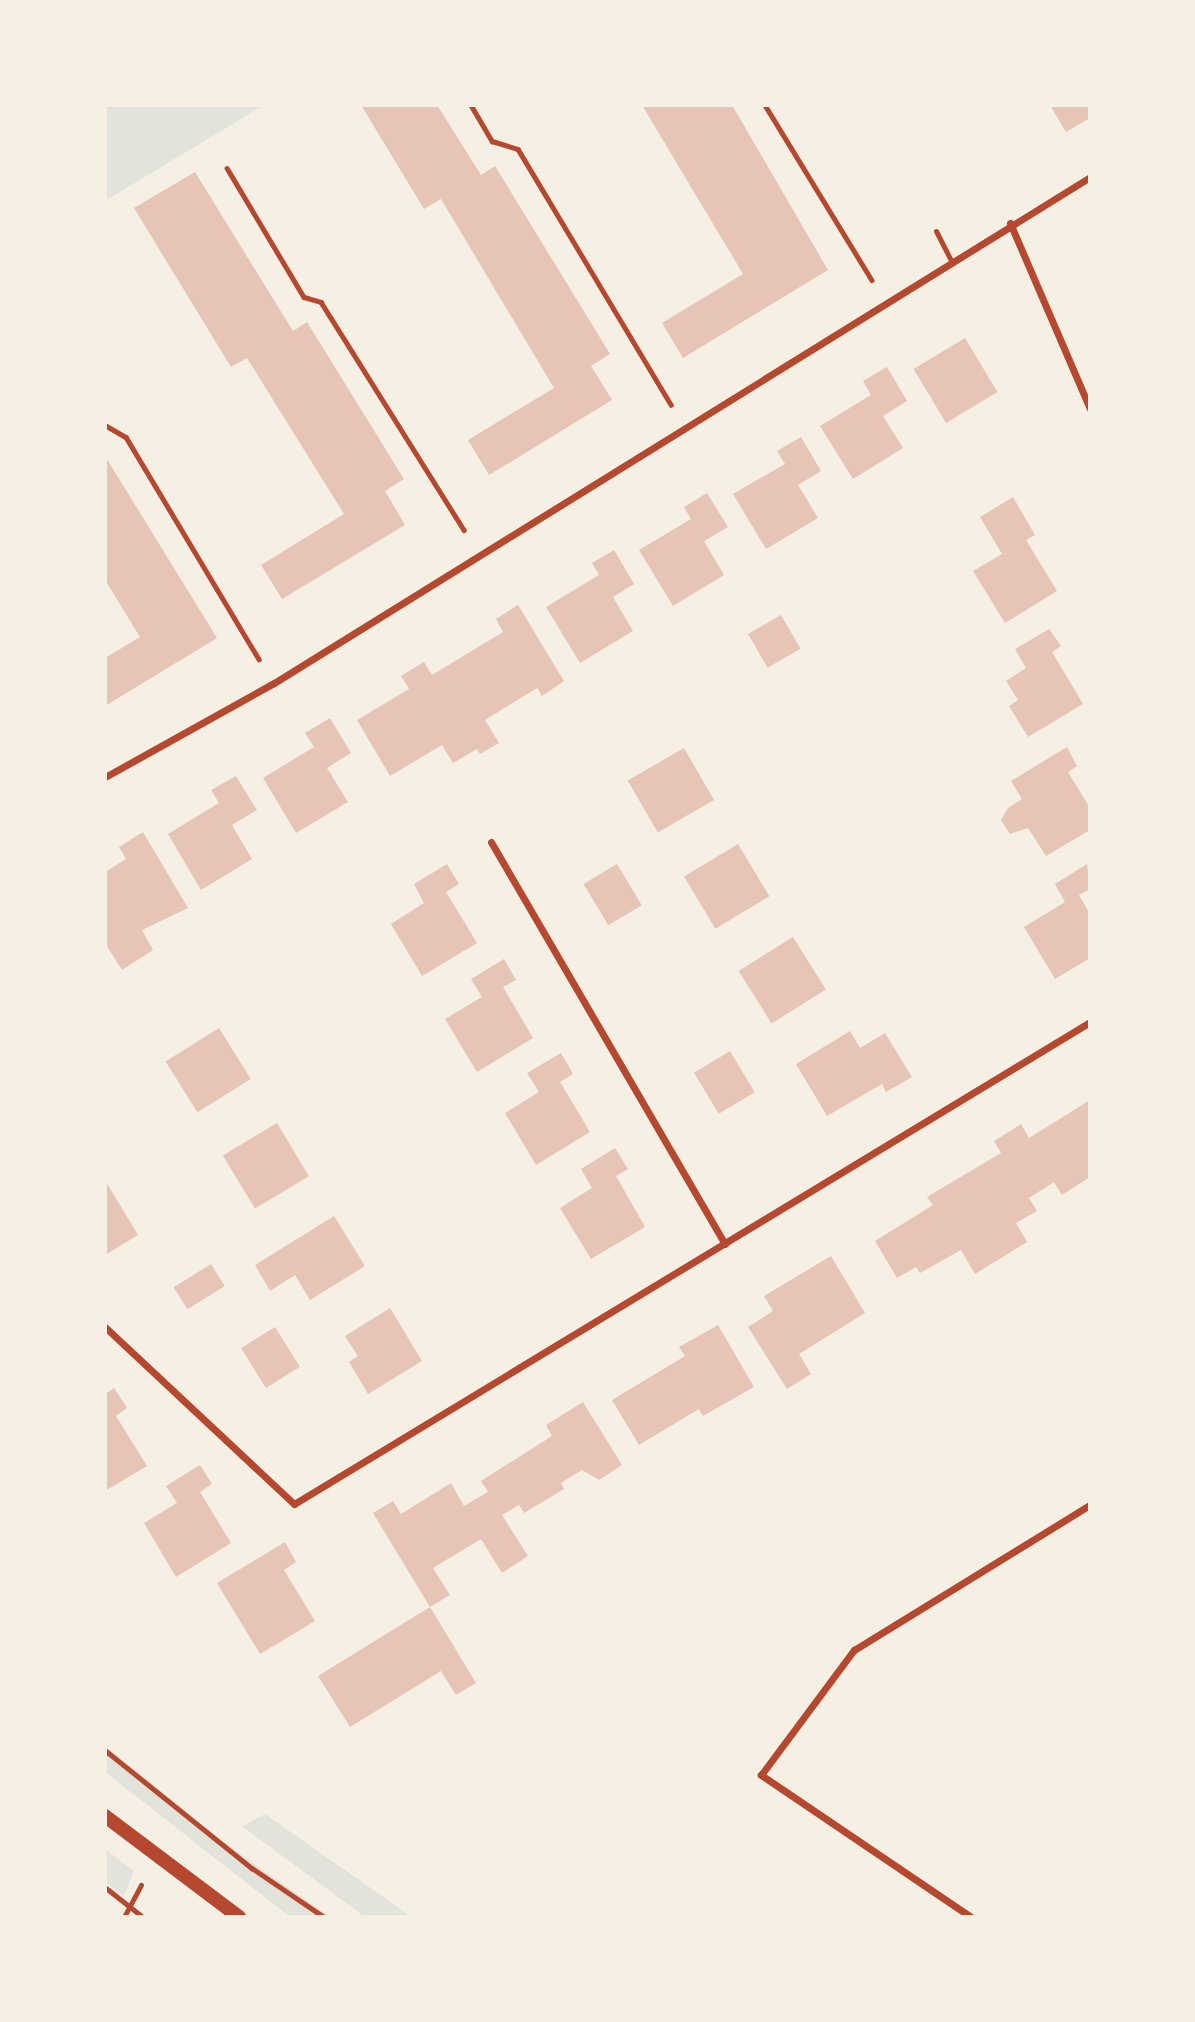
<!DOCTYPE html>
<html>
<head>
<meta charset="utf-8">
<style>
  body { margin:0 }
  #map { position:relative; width:1195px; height:2022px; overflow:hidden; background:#f6efe4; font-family:Mulish,sans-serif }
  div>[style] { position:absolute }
  .green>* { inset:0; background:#e2e4dc }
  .building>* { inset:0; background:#e6c5b7; transform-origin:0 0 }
  .path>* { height:4.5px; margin:-2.25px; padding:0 2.25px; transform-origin:2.25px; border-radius:2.25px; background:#b5482f }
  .service>* { height:5px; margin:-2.5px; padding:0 2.5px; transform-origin:2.5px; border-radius:2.5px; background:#b5482f }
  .minor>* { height:7px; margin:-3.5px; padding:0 3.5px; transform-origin:3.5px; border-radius:3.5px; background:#b5482f }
  .secondary>* { height:14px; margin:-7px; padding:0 7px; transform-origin:7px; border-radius:7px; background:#b5482f }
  span { translate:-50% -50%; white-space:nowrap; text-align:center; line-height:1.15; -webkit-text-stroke:7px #f6efe4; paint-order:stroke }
  .frame { position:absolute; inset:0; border:107px solid #f6efe4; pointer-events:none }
</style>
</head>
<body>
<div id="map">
  <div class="green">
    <div style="clip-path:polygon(105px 105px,264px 105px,105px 201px)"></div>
    <div style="clip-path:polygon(105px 1746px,222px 1841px,330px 1917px,290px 1917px,105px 1772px)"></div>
    <div style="clip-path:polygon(265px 1814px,412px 1917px,365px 1917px,242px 1826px)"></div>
    <div style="clip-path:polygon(105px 1849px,134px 1871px,124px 1896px,105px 1882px)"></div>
  </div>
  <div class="building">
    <div style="clip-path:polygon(361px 105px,437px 105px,481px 175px,495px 166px,610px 354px,591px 366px,612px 400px,489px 475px,468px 440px,554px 388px,441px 199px,424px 209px)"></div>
    <div style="clip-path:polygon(642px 105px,732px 105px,828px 270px,683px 358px,662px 323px,743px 274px)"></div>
    <div style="clip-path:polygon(1050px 105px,1090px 105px,1090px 118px,1066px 132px)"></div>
    <div style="clip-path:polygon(195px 172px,293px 331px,307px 322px,404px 479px,385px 491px,405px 525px,282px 599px,261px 565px,344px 514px,247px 358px,231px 367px,134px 208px)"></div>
    <div style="left:965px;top:338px;width:63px;height:60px;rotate:59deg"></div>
    <div style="clip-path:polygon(887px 367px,907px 401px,883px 416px,903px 448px,853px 479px,820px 426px,871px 395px,863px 381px)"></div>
    <div style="clip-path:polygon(801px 437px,821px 471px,798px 485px,818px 518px,766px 549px,733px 494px,785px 464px,777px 451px)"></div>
    <div style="clip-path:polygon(105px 456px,217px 638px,105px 706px,105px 658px,140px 637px,105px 580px)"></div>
    <div style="clip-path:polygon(707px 493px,728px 527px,704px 541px,724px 575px,673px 606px,639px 550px,691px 519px,684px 507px)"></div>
    <div style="clip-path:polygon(1013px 497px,1035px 535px,1026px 540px,1057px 591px,1005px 623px,973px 571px,1002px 554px,980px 517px)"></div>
    <div style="clip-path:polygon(614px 550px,634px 584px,613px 597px,633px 631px,580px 663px,546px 607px,599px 575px,592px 563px)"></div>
    <div style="clip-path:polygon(518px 605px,564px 681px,542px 696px,537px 688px,485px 720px,499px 743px,480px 754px,477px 749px,453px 763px,442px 745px,390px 776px,357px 720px,409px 689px,401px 676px,424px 662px,432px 675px,503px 632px,496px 619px)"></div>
    <div style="left:781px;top:615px;width:39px;height:38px;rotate:60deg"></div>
    <div style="clip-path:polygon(1049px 629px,1061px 646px,1052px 652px,1083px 704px,1028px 737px,1009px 706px,1018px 700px,1006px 681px,1026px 668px,1015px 649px)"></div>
    <div style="clip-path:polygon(330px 718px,351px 753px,327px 768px,348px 802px,296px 833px,263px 778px,314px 747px,305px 733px)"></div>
    <div style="clip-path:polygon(1067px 747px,1077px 766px,1068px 772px,1090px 808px,1090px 830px,1046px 856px,1028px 828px,1010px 834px,1001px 820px,1008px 808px,1022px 799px,1011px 781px)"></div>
    <div style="left:684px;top:748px;width:60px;height:65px;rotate:60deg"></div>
    <div style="clip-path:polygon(236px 776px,257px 810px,232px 825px,252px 859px,201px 890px,168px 834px,219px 803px,211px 790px)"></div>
    <div style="clip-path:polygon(143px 832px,188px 908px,142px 930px,153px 950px,122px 970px,105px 943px,105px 872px,126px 859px,119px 847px)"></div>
    <div style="left:738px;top:844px;width:61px;height:63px;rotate:59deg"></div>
    <div style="clip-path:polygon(447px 864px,459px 884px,446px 892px,477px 943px,422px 976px,391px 924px,424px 903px,414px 884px)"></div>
    <div style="left:617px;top:864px;width:48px;height:39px;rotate:59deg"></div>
    <div style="clip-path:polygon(1087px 864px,1090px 889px,1079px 895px,1090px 914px,1090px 958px,1055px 979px,1024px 927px,1065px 902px,1055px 884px)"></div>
    <div style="left:793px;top:937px;width:62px;height:64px;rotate:58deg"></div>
    <div style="clip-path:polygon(504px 959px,516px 980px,503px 987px,533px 1038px,477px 1072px,445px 1019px,482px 997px,471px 979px)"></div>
    <div style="left:219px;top:1028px;width:60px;height:63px;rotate:58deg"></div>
    <div style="clip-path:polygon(850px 1031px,860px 1048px,885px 1033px,912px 1077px,886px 1092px,882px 1084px,827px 1116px,796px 1064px)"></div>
    <div style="left:730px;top:1051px;width:48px;height:42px;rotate:59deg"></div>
    <div style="clip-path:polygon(561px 1053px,573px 1074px,560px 1082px,590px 1132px,536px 1165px,505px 1113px,539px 1092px,527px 1073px)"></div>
    <div style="clip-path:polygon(1090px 1100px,1090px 1177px,1062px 1195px,1054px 1182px,1029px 1198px,1037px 1211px,1016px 1223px,1027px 1242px,975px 1274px,961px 1250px,920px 1273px,916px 1267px,897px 1278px,875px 1241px,933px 1205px,927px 1197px,1001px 1153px,994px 1141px,1021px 1124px,1029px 1138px)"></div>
    <div style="left:277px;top:1123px;width:62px;height:63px;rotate:59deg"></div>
    <div style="clip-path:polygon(615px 1148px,628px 1169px,616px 1176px,645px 1227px,591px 1259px,560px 1208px,592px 1188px,581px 1169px)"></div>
    <div style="clip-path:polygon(105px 1180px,138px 1235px,105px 1255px)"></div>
    <div style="clip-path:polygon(334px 1216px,365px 1266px,310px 1300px,295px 1275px,270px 1291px,255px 1265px)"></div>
    <div style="clip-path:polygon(831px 1256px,865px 1313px,799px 1354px,811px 1374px,787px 1389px,748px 1327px,773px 1311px,764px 1296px)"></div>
    <div style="left:211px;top:1264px;width:26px;height:44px;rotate:58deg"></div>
    <div style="clip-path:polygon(390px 1308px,422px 1361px,368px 1394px,349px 1362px,358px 1356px,345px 1336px)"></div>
    <div style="clip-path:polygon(718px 1325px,754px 1387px,703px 1416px,699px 1409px,639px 1445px,612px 1400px,685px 1356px,679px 1347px)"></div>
    <div style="left:275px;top:1327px;width:47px;height:40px;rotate:58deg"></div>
    <div style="clip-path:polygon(114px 1388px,127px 1408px,116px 1416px,147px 1466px,105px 1491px,105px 1394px)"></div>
    <div style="clip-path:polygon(583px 1402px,622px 1465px,599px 1480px,582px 1470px,561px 1483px,564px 1489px,524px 1513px,519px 1505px,502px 1515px,528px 1556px,502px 1573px,481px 1539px,433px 1568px,450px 1595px,430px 1607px,476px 1683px,456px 1695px,441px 1671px,350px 1727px,318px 1676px,430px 1607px,373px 1513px,393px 1501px,401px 1514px,451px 1483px,464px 1506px,488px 1492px,481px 1481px,552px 1436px,546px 1425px)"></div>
    <div style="clip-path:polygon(200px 1465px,212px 1484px,200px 1492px,231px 1543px,176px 1577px,144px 1523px,177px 1503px,166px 1486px)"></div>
    <div style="clip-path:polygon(285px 1542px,296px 1562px,284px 1570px,315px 1621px,260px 1654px,217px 1583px)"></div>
  </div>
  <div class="path">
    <div style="left:471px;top:105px;width:42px;rotate:59.7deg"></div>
    <div style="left:492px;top:141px;width:27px;rotate:17deg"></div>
    <div style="left:518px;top:149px;width:298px;rotate:59.1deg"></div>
    <div style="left:765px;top:105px;width:205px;rotate:58.6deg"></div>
    <div style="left:227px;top:168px;width:150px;rotate:59.2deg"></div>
    <div style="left:304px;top:297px;width:18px;rotate:16deg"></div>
    <div style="left:321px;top:302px;width:269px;rotate:57.9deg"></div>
    <div style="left:105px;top:425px;width:24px;rotate:30deg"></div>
    <div style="left:126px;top:437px;width:259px;rotate:59.1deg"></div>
    <div style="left:105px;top:1750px;width:189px;rotate:38.8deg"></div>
    <div style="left:252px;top:1868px;width:87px;rotate:34.2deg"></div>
    <div style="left:105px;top:1887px;width:48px;rotate:38.3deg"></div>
    <div style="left:124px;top:1917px;width:36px;rotate:-62deg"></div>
  </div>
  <div class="service">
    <div style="left:936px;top:231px;width:35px;rotate:63deg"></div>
  </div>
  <div class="minor">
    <div style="left:1010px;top:223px;width:202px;rotate:66.7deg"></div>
    <div style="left:105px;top:777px;width:193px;rotate:-29.1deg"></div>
    <div style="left:274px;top:683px;width:960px;rotate:-31.8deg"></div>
    <div style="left:491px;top:842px;width:465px;rotate:59.8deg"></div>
    <div style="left:105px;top:1327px;width:259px;rotate:43.1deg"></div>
    <div style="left:294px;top:1504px;width:931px;rotate:-31.2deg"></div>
    <div style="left:971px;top:1917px;width:254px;rotate:-145.9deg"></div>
    <div style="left:761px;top:1775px;width:156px;rotate:-53.4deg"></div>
    <div style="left:854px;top:1650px;width:277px;rotate:-31.6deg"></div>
  </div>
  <div class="secondary">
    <div style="left:105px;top:1816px;width:168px;rotate:37deg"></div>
  </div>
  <div class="frame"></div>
</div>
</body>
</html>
